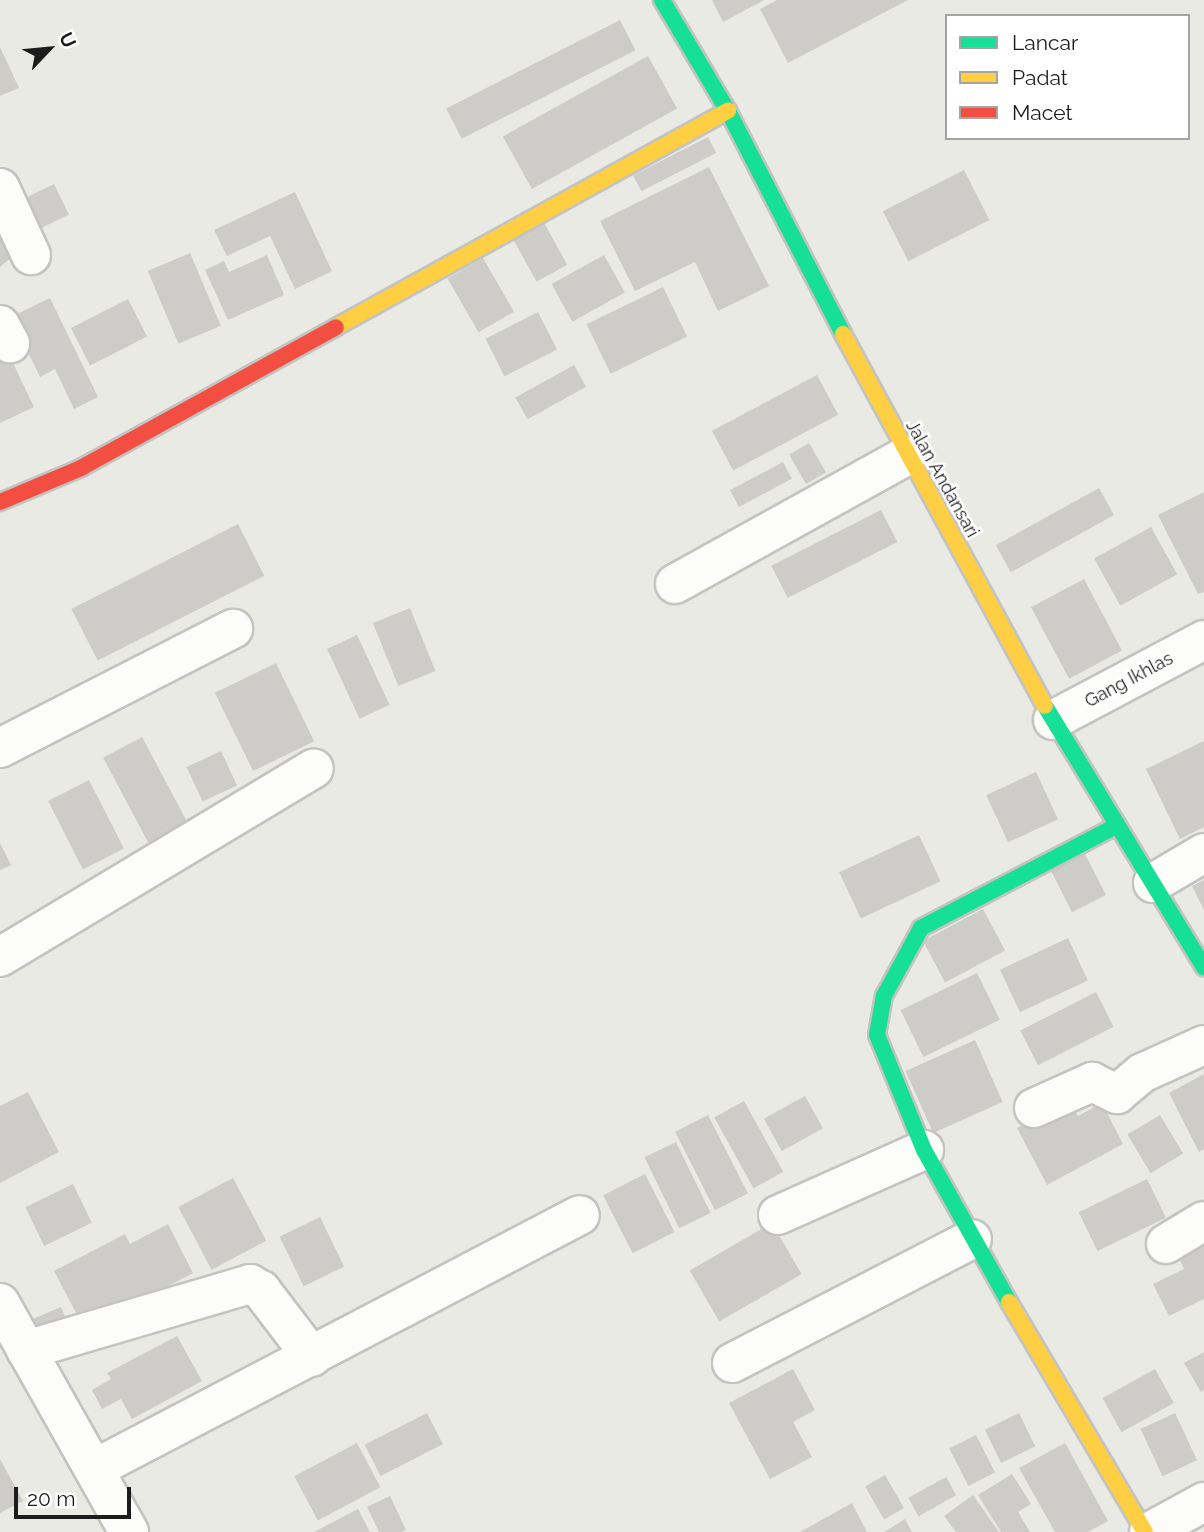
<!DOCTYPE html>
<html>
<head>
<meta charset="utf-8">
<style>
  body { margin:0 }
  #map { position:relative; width:1204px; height:1532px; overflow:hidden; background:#eaeae5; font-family:Raleway,sans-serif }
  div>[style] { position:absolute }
  .building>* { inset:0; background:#cdccc8; transform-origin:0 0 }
  .roads { filter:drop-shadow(2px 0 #c3c3c1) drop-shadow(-2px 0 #c3c3c1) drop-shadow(0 2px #c3c3c1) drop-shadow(0 -2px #c3c3c1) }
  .street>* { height:38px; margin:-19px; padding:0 19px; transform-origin:19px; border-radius:19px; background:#fcfcfb }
  .fast>* { height:16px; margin:-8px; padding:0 8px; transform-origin:8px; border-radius:8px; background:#16e098 }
  .slow>* { height:16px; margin:-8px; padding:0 8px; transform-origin:8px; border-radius:8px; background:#ffcf43 }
  .jam>* { height:16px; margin:-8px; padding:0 8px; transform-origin:8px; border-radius:8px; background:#f24e42 }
  span { translate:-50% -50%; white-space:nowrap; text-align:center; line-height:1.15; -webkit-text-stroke:5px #fff; paint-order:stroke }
  .street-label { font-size:18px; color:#1c1c1c }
  .legend { position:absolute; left:945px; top:14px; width:245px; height:126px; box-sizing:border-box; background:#fff; border:2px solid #a4a4a4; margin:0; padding:9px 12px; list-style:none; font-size:21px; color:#1c1c1c }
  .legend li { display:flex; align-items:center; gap:14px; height:35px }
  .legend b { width:35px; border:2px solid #a4a4a4 }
  .north { position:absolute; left:14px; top:14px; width:70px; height:70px; -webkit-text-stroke:5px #fff; paint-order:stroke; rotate:64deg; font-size:19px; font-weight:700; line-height:28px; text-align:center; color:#1c1c1c }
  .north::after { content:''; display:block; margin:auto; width:24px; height:32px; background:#1c1c1c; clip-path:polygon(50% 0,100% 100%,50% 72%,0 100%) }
  .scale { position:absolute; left:14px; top:1487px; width:117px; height:32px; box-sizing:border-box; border:4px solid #1c1c1c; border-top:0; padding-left:9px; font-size:21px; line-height:24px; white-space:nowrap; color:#1c1c1c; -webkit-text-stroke:5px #fff; paint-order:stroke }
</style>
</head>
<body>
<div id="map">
  <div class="building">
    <div style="clip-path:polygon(712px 0,764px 0,723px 22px)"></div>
    <div style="clip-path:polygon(777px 0,908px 0,788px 63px,760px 9px)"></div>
    <div style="left:620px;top:20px;width:34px;height:195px;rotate:63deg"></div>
    <div style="clip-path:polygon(0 47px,19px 88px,0 96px)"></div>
    <div style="left:648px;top:56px;width:60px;height:166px;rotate:61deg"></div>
    <div style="left:708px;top:137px;width:18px;height:84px;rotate:63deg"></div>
    <div style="clip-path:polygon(709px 167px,769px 286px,718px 311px,695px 262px,635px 291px,600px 221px)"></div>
    <div style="left:964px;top:170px;width:56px;height:91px;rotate:63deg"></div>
    <div style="left:54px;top:184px;width:34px;height:42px;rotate:64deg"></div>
    <div style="clip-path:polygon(295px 192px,332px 271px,295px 289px,270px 236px,227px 256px,214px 230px)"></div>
    <div style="left:543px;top:221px;width:50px;height:35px;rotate:61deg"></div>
    <div style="clip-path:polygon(0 229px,19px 251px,0 267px)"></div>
    <div style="left:190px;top:253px;width:79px;height:46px;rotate:67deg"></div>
    <div style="clip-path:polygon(267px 255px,284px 295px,228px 320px,205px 270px,224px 261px,229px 272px)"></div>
    <div style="left:604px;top:255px;width:43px;height:60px;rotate:61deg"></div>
    <div style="left:483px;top:258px;width:62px;height:41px;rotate:60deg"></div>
    <div style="left:663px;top:287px;width:55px;height:85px;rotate:64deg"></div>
    <div style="clip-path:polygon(50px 298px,98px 397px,74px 409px,55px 369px,40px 377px,11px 317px)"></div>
    <div style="left:128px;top:299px;width:42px;height:64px;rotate:63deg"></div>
    <div style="left:538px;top:312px;width:42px;height:59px;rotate:63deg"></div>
    <div style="clip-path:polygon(0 336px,34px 407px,0 423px)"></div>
    <div style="left:574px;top:365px;width:25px;height:67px;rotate:61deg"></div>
    <div style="left:817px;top:375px;width:45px;height:119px;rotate:62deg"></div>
    <div style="left:809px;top:443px;width:34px;height:23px;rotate:60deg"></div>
    <div style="left:783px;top:462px;width:19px;height:60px;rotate:62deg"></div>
    <div style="left:1099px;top:488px;width:31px;height:118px;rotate:61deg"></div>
    <div style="clip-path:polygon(1204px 492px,1204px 592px,1198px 594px,1158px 515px)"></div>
    <div style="left:881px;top:510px;width:36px;height:123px;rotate:63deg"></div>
    <div style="left:238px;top:524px;width:58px;height:187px;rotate:63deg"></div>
    <div style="left:1151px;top:527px;width:54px;height:65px;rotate:61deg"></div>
    <div style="left:1084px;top:579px;width:81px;height:60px;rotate:62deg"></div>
    <div style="left:410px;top:608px;width:68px;height:40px;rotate:68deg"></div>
    <div style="left:357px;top:635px;width:77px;height:33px;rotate:65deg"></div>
    <div style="left:276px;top:663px;width:87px;height:68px;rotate:64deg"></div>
    <div style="left:142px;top:737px;width:96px;height:44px;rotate:62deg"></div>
    <div style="clip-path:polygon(1204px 741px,1204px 827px,1180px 839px,1146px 769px)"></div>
    <div style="left:221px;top:751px;width:38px;height:38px;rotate:65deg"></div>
    <div style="left:1036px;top:772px;width:52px;height:55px;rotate:65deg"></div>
    <div style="left:89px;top:780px;width:77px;height:46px;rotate:63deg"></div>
    <div style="left:919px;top:835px;width:51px;height:88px;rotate:65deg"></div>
    <div style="clip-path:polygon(0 843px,11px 865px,0 870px)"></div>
    <div style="left:1085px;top:854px;width:46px;height:38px;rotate:63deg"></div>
    <div style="clip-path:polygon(1204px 880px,1204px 910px,1192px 886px)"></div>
    <div style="left:983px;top:909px;width:47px;height:68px;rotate:62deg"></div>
    <div style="left:1068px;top:938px;width:47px;height:75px;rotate:65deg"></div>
    <div style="left:977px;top:973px;width:52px;height:85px;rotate:64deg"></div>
    <div style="left:1096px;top:992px;width:39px;height:85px;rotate:63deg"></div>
    <div style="left:975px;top:1040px;width:68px;height:76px;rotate:66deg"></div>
    <div style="clip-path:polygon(1204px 1074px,1204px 1149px,1199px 1152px,1169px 1093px)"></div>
    <div style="clip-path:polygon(28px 1092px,59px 1152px,0 1183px,0 1106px)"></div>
    <div style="left:805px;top:1096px;width:37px;height:47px;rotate:61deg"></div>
    <div style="clip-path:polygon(1070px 1100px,1078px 1116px,1102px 1103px,1123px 1144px,1047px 1185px,1017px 1128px)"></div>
    <div style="left:744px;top:1101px;width:81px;height:34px;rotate:61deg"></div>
    <div style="left:708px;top:1115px;width:88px;height:37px;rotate:63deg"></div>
    <div style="left:1160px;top:1115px;width:45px;height:38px;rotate:59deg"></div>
    <div style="left:676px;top:1142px;width:79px;height:35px;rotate:64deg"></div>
    <div style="left:645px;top:1174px;width:65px;height:47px;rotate:63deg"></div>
    <div style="left:233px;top:1178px;width:71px;height:62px;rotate:62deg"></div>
    <div style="left:1147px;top:1179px;width:43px;height:76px;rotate:64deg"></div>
    <div style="left:73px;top:1184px;width:43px;height:53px;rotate:64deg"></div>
    <div style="left:320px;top:1217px;width:55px;height:45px;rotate:64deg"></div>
    <div style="left:772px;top:1223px;width:59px;height:95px;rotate:60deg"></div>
    <div style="clip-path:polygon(168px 1224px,193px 1273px,85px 1330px,54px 1271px,125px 1234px,130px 1244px)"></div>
    <div style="clip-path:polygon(1204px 1235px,1204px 1299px,1169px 1316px,1153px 1284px,1184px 1269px,1175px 1249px)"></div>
    <div style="left:61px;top:1307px;width:25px;height:34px;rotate:67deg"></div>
    <div style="clip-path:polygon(177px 1336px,202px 1381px,132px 1419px,121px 1399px,102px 1409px,92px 1390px,111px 1379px,107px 1373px)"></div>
    <div style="clip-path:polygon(1204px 1352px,1204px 1390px,1201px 1392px,1184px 1363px)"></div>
    <div style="clip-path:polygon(793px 1369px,815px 1410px,793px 1422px,812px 1457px,770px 1479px,729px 1403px)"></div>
    <div style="left:1155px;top:1369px;width:39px;height:60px;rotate:61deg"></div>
    <div style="left:427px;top:1413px;width:35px;height:70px;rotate:63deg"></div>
    <div style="left:1019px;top:1413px;width:37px;height:38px;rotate:64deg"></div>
    <div style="left:1175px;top:1413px;width:52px;height:38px;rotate:65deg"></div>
    <div style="left:976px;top:1435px;width:42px;height:30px;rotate:63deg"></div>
    <div style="left:357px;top:1443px;width:50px;height:71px;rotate:62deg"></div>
    <div style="clip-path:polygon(1065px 1443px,1108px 1521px,1088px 1532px,1055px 1532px,1019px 1468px)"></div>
    <div style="clip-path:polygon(0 1459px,23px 1501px,0 1513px)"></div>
    <div style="clip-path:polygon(1012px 1474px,1031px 1504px,1018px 1512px,1030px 1532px,1001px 1532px,978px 1495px)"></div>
    <div style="left:885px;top:1475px;width:38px;height:23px;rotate:60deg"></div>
    <div style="left:946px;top:1477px;width:21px;height:43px;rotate:61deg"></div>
    <div style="clip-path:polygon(973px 1495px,999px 1532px,956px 1532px,944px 1516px)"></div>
    <div style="clip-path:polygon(390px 1496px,406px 1530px,402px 1532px,379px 1532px,367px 1507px)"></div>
    <div style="clip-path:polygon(852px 1503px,867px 1532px,800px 1532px)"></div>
    <div style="clip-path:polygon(358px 1509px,370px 1532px,314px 1532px)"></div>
    <div style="clip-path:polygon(905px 1519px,912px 1532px,884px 1532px)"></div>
  </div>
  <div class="roads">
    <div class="street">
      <div style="left:0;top:188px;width:74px;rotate:65.2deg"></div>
      <div style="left:0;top:325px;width:21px;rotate:61deg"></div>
      <div style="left:675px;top:584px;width:264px;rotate:-29deg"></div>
      <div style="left:1053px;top:720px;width:171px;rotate:-27.9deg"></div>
      <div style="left:0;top:748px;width:262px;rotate:-27.1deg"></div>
      <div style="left:1153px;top:883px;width:59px;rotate:-30.5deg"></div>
      <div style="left:0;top:957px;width:366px;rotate:-31deg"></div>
      <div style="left:1034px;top:1108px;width:64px;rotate:-24.1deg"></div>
      <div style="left:1092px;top:1082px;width:28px;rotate:26deg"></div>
      <div style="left:1117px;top:1094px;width:33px;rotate:-40deg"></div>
      <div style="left:1142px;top:1073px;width:68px;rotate:-24.3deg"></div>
      <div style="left:778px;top:1215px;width:160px;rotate:-24deg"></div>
      <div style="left:1166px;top:1244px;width:44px;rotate:-31.2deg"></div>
      <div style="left:0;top:1303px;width:263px;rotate:60.6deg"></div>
      <div style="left:26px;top:1350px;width:234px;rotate:-16.4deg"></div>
      <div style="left:250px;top:1284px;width:13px;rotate:29deg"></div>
      <div style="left:261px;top:1290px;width:84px;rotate:52.7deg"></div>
      <div style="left:732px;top:1363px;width:270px;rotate:-27.3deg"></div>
      <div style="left:94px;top:1469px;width:548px;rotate:-27.59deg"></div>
      <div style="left:1149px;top:1532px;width:63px;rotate:-28.6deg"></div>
    </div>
    <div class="fast">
      <div style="left:662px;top:0;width:129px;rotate:59.3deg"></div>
      <div style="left:728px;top:111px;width:251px;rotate:62.7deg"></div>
      <div style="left:1045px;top:706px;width:306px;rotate:58.7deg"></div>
      <div style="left:1009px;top:1302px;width:174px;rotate:-119.2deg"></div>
      <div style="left:924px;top:1150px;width:124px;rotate:-112.2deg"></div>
      <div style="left:877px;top:1035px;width:40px;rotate:-80deg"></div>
      <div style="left:884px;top:996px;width:77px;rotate:-61.4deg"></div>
      <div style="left:921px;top:928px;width:220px;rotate:-27.6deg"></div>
    </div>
    <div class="slow">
      <div style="left:336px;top:327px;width:448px;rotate:-28.9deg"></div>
      <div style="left:843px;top:334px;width:423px;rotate:61.5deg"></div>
      <div style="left:1009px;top:1302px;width:267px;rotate:59.4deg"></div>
    </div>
    <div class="jam">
      <div style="left:0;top:502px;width:88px;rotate:-22.8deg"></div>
      <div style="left:81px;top:468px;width:291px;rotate:-28.9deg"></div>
    </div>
  </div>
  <div class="street-label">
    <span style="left:942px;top:479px;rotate:61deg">Jalan Andansari</span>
    <span style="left:1129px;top:680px;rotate:-28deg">Gang Ikhlas</span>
  </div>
  <ul class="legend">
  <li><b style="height:9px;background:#16e098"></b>Lancar</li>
  <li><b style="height:9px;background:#ffcf43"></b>Padat</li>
  <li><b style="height:9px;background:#f24e42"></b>Macet</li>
  </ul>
  <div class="north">U</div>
  <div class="scale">20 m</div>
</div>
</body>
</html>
